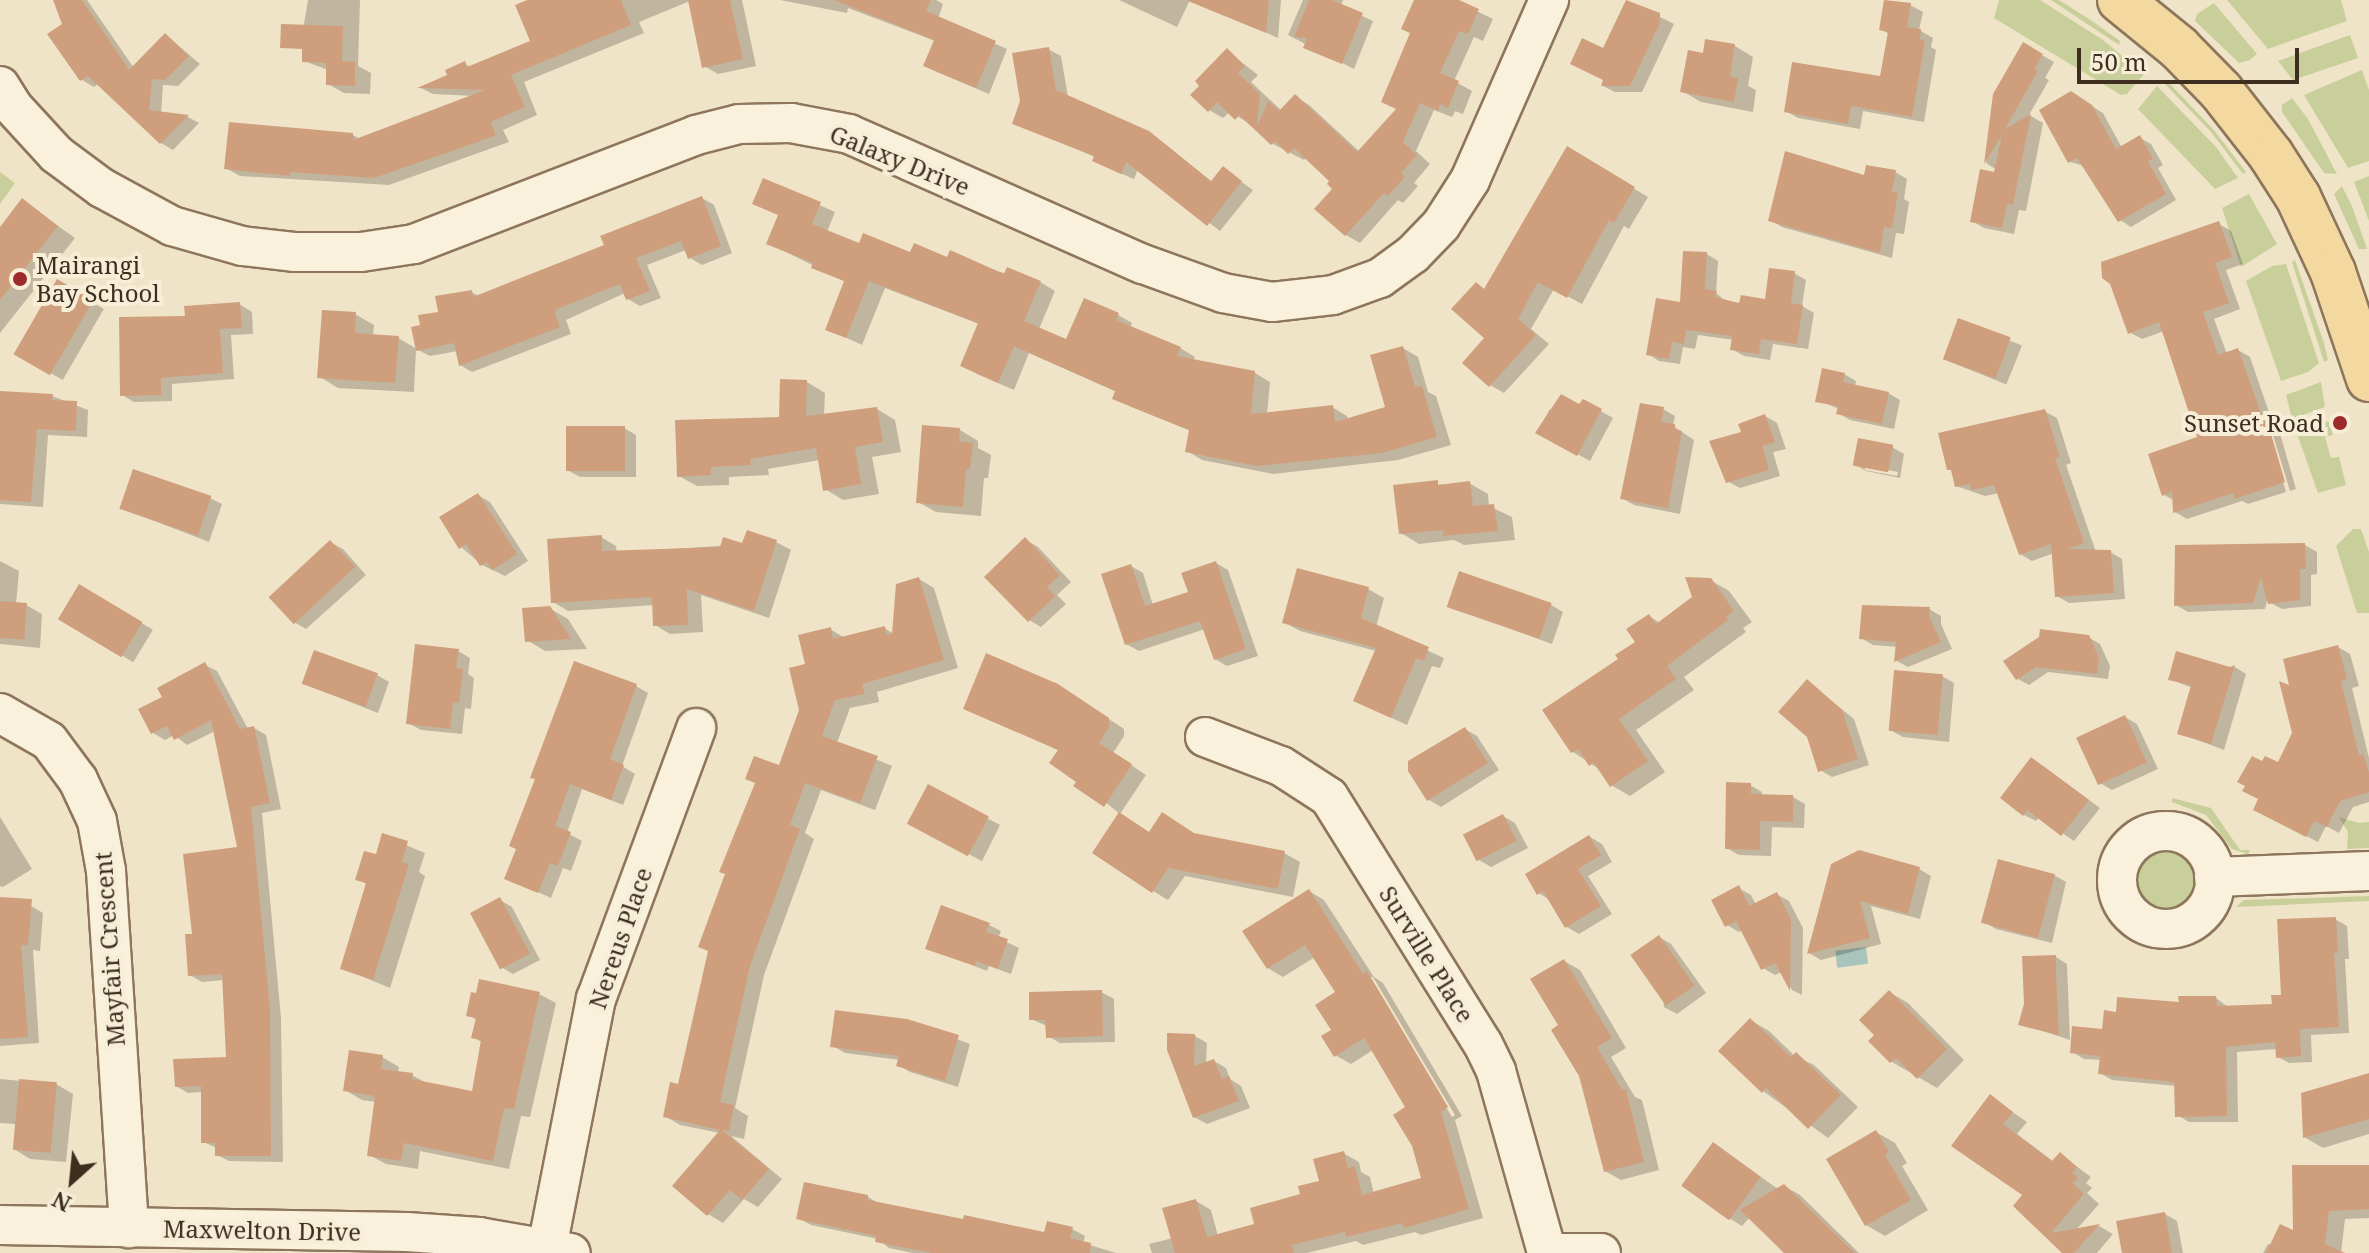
<!DOCTYPE html>
<html>
<head>
<meta charset="utf-8">
<style>
  body { margin:0 }
  #map { position:relative; width:2369px; height:1253px; overflow:hidden; background:#f0e4c8; font-family:"Noto Serif",serif }
  div>[style] { position:absolute }
  .green>* { inset:0; background:#c9cf9b }
  .round { border-radius:50% }
  .water>* { inset:0; background:#a9c4bc; transform-origin:0 0 }
  .shadow>* { inset:0; background:#0003; transform-origin:0 0 }
  .building>* { inset:0; background:#cf9f7d; transform-origin:0 0 }
  .roads { filter:drop-shadow(2px 0 #8d765c) drop-shadow(-2px 0 #8d765c) drop-shadow(0 2px #8d765c) drop-shadow(0 -2px #8d765c) }
  .minor>* { height:38px; margin:-19px; padding:0 19px; transform-origin:19px; border-radius:19px; background:#faf1dc }
  .minor>.ring { margin:-19px; padding:0; box-sizing:content-box; background:none; border:38px solid #faf1dc; border-radius:50% }
  .major>* { height:44px; margin:-22px; padding:0 22px; transform-origin:22px; border-radius:22px; background:#f3d9a0 }
  .dots>* { width:22px; height:22px; translate:-50% -50%; box-sizing:border-box; border:4px solid #f7eed8; border-radius:50% }
  span { translate:-50% -50%; white-space:nowrap; text-align:center; line-height:1.15; -webkit-text-stroke:8px #f7eed8; paint-order:stroke }
  .street-label { font-size:24px; color:#3d2e20 }
  .poi-label { font-size:24px; color:#3d2e20 }
  .left { translate:0 -50%; text-align:left }
  .right { translate:-100% -50%; text-align:right }
  .north { position:absolute; left:32px; top:1141px; width:80px; height:80px; -webkit-text-stroke:6px #f7eed8; paint-order:stroke; rotate:207deg; font-size:22px; font-weight:700; line-height:32px; text-align:center; color:#3d2e20 }
  .north::after { content:''; display:block; margin:auto; width:28px; height:36px; background:#3d2e20; clip-path:polygon(50% 0,100% 100%,50% 72%,0 100%) }
  .scale { position:absolute; left:2077px; top:48px; width:222px; height:36px; box-sizing:border-box; border:4px solid #3d2e20; border-top:0; padding-left:10px; font-size:24px; line-height:28px; white-space:nowrap; color:#3d2e20; -webkit-text-stroke:6px #f7eed8; paint-order:stroke }
</style>
</head>
<body>
<div id="map">
  <div class="green">
    <div style="clip-path:polygon(1999px 0,2040px 0,2103px 40px,2144px 74px,2127px 94px,2121px 95px,1994px 18px)"></div>
    <div style="clip-path:polygon(2051px 0,2059px 0,2092px 21px,2120px 41px,2119px 45px)"></div>
    <div style="clip-path:polygon(2227px 0,2341px 0,2347px 21px,2268px 49px)"></div>
    <div style="clip-path:polygon(2214px 3px,2257px 54px,2250px 60px,2239px 63px,2195px 21px,2197px 14px)"></div>
    <div style="clip-path:polygon(2350px 35px,2358px 58px,2293px 80px,2278px 61px)"></div>
    <div style="clip-path:polygon(2362px 70px,2369px 90px,2369px 161px,2348px 168px,2304px 95px)"></div>
    <div style="clip-path:polygon(2162px 81px,2168px 82px,2214px 130px,2246px 172px,2243px 174px,2211px 132px)"></div>
    <div style="clip-path:polygon(2157px 86px,2216px 147px,2238px 178px,2215px 189px,2138px 109px)"></div>
    <div style="clip-path:polygon(2292px 98px,2308px 119px,2337px 174px,2324px 173px,2282px 112px,2282px 105px)"></div>
    <div style="clip-path:polygon(0 172px,15px 183px,0 204px)"></div>
    <div style="clip-path:polygon(2369px 176px,2369px 221px,2354px 182px)"></div>
    <div style="clip-path:polygon(2342px 186px,2352px 206px,2367px 249px,2359px 249px,2334px 194px)"></div>
    <div style="clip-path:polygon(2249px 194px,2277px 244px,2241px 267px,2222px 208px)"></div>
    <div style="clip-path:polygon(2295px 260px,2324px 343px,2328px 360px,2324px 362px,2292px 262px)"></div>
    <div style="clip-path:polygon(2286px 264px,2319px 363px,2308px 372px,2281px 381px,2246px 281px,2272px 266px)"></div>
    <div style="clip-path:polygon(2321px 382px,2325px 407px,2292px 419px,2286px 395px)"></div>
    <div style="clip-path:polygon(2329px 421px,2333px 435px,2325px 437px,2331px 458px,2339px 457px,2346px 485px,2318px 493px,2296px 431px)"></div>
    <div style="clip-path:polygon(2353px 529px,2361px 529px,2369px 552px,2369px 613px,2357px 613px,2336px 546px)"></div>
    <div style="clip-path:polygon(2172px 798px,2211px 808px,2240px 850px,2250px 850px,2248px 854px,2232px 849px,2206px 815px,2172px 802px)"></div>
    <div style="clip-path:polygon(2339px 817px,2359px 823px,2369px 822px,2369px 848px,2347px 849px,2348px 832px)"></div>
    <div class="round" style="left:2137px;top:850px;width:58px;height:58px"></div>
    <div style="clip-path:polygon(2369px 896px,2369px 901px,2236px 907px,2244px 900px)"></div>
  </div>
  <div class="water">
    <div style="left:1866px;top:947px;width:17px;height:31px;rotate:83deg"></div>
  </div>
  <div class="shadow">
    <div style="clip-path:polygon(55px 0,87px 0,134px 68px,166px 35px,200px 64px,178px 86px,163px 85px,161px 114px,188px 117px,199px 123px,173px 150px,161px 143px,99px 83px,94px 87px,82px 80px)"></div>
    <div style="clip-path:polygon(308px 0,360px 0,358px 66px,371px 73px,370px 94px,344px 93px,328px 84px,328px 70px,304px 61px,304px 50px,300px 48px)"></div>
    <div style="clip-path:polygon(533px 0,742px 0,756px 66px,718px 74px,704px 66px,690px 1px,639px 22px,644px 33px,524px 82px,537px 115px,503px 130px,509px 142px,389px 185px,240px 176px,226px 168px,353px 135px,360px 139px,475px 96px,433px 94px,421px 88px,449px 76px,465px 64px,471px 67px,532px 42px)"></div>
    <div style="clip-path:polygon(780px 0,936px 0,943px 4px,938px 19px,1007px 49px,989px 94px,937px 72px,935px 41px,848px 8px,847px 13px)"></div>
    <div style="clip-path:polygon(1119px 0,1190px 0,1177px 27px)"></div>
    <div style="clip-path:polygon(1216px 0,1281px 0,1278px 38px,1224px 14px)"></div>
    <div style="clip-path:polygon(1303px 0,1343px 0,1341px 6px,1373px 21px,1354px 69px,1288px 35px)"></div>
    <div style="clip-path:polygon(1416px 0,1454px 0,1493px 19px,1483px 41px,1474px 37px,1454px 81px,1472px 91px,1463px 114px,1455px 111px,1452px 117px,1434px 110px,1416px 151px,1430px 164px,1414px 183px,1418px 186px,1403px 203px,1398px 200px,1360px 243px,1346px 235px,1332px 181px,1307px 157px,1304px 160px,1273px 144px,1252px 125px,1230px 112px,1223px 118px,1209px 110px,1227px 51px,1258px 75px,1251px 82px,1282px 111px,1295px 96px,1309px 105px,1360px 152px,1398px 110px)"></div>
    <div style="clip-path:polygon(1628px 1px,1674px 24px,1642px 92px,1615px 92px,1603px 86px,1604px 51px)"></div>
    <div style="clip-path:polygon(1910px 5px,1923px 12px,1919px 30px,1933px 38px,1931px 47px,1936px 50px,1924px 122px,1863px 111px,1860px 129px,1798px 118px,1786px 111px,1882px 78px,1889px 34px,1881px 29px)"></div>
    <div style="clip-path:polygon(2024px 45px,2054px 62px,2045px 78px,2049px 80px,2029px 115px,2043px 123px,2026px 211px,2019px 210px,2014px 234px,1984px 228px,1972px 221px,1997px 170px,1986px 163px,1995px 95px)"></div>
    <div style="clip-path:polygon(1735px 46px,1753px 57px,1748px 86px,1756px 90px,1753px 112px,1701px 102px,1682px 91px)"></div>
    <div style="clip-path:polygon(1048px 49px,1061px 56px,1068px 97px,1161px 141px,1212px 182px,1223px 169px,1253px 190px,1220px 231px,1138px 169px,1134px 179px,1106px 167px,1095px 157px,1014px 123px)"></div>
    <div style="clip-path:polygon(2082px 100px,2103px 113px,2122px 148px,2140px 138px,2151px 144px,2163px 165px,2158px 168px,2176px 200px,2131px 227px,2120px 220px,2084px 166px,2070px 162px)"></div>
    <div style="clip-path:polygon(1568px 149px,1648px 197px,1629px 229px,1624px 226px,1582px 304px,1554px 289px,1531px 329px,1549px 344px,1504px 393px,1490px 385px,1487px 338px,1476px 284px,1486px 290px)"></div>
    <div style="clip-path:polygon(1895px 172px,1907px 179px,1904px 199px,1909px 202px,1904px 234px,1896px 233px,1892px 258px,1782px 227px,1770px 220px,1865px 177px)"></div>
    <div style="clip-path:polygon(764px 180px,835px 212px,827px 232px,860px 245px,948px 259px,1040px 282px,1055px 291px,1039px 329px,1067px 341px,1118px 315px,1132px 323px,1130px 328px,1180px 348px,1195px 357px,1193px 361px,1255px 373px,1270px 382px,1267px 414px,1332px 407px,1347px 416px,1348px 420px,1388px 409px,1403px 348px,1418px 357px,1428px 392px,1436px 396px,1451px 445px,1398px 460px,1273px 474px,1202px 460px,1187px 451px,1191px 431px,1129px 406px,1115px 398px,1117px 392px,1029px 353px,1014px 390px,977px 374px,962px 365px,979px 324px,885px 288px,862px 345px,827px 329px,846px 282px,768px 243px,780px 216px)"></div>
    <div style="clip-path:polygon(702px 198px,714px 205px,732px 253px,702px 265px,690px 258px,686px 250px,647px 265px,661px 298px,640px 306px,628px 299px,625px 293px,566px 320px,571px 334px,472px 372px,460px 365px,458px 351px,430px 356px,416px 349px,414px 392px,338px 388px,320px 377px,355px 314px,374px 325px,373px 336px,398px 338px,417px 349px,422px 327px,471px 292px,479px 296px,606px 246px)"></div>
    <div style="clip-path:polygon(23px 201px,75px 238px,0 333px,0 230px)"></div>
    <div style="clip-path:polygon(2219px 224px,2231px 231px,2243px 264px,2226px 270px,2240px 309px,2214px 319px,2227px 354px,2238px 350px,2250px 357px,2274px 427px,2279px 430px,2296px 489px,2290px 491px,2269px 422px,2265px 422px,2286px 492px,2248px 504px,2242px 501px,2187px 519px,2175px 512px,2175px 501px,2164px 495px,2199px 438px,2164px 331px,2142px 339px,2129px 332px)"></div>
    <div style="clip-path:polygon(1707px 254px,1718px 261px,1716px 293px,1727px 302px,1740px 305px,1767px 301px,1794px 273px,1806px 280px,1802px 306px,1814px 313px,1808px 349px,1773px 344px,1770px 360px,1744px 356px,1732px 349px,1734px 340px,1698px 335px,1695px 349px,1683px 347px,1680px 364px,1659px 361px,1648px 354px,1681px 305px)"></div>
    <div style="left:57px;top:282px;width:54px;height:82px;rotate:30deg"></div>
    <div style="clip-path:polygon(239px 304px,252px 312px,253px 334px,231px 335px,234px 379px,172px 384px,172px 401px,134px 402px,122px 395px,187px 318px)"></div>
    <div style="left:1959px;top:320px;width:68px;height:42px;rotate:22deg"></div>
    <div style="clip-path:polygon(1844px 374px,1856px 381px,1855px 387px,1888px 393px,1900px 400px,1894px 429px,1850px 420px,1838px 413px,1839px 409px,1817px 400px)"></div>
    <div style="clip-path:polygon(807px 382px,825px 393px,824px 416px,877px 409px,895px 420px,901px 452px,872px 457px,879px 494px,843px 500px,825px 489px,820px 460px,768px 469px,769px 475px,729px 477px,729px 485px,697px 486px,679px 476px,781px 419px)"></div>
    <div style="clip-path:polygon(0 393px,52px 396px,88px 410px,87px 437px,48px 435px,43px 507px,0 504px)"></div>
    <div style="clip-path:polygon(1583px 401px,1613px 418px,1590px 461px,1537px 432px,1550px 409px,1580px 407px)"></div>
    <div style="clip-path:polygon(1663px 409px,1675px 416px,1673px 426px,1694px 440px,1680px 514px,1634px 505px,1622px 498px)"></div>
    <div style="clip-path:polygon(2044px 411px,2057px 418px,2071px 463px,2066px 465px,2096px 552px,2110px 552px,2122px 559px,2125px 599px,2069px 603px,2057px 596px,2054px 553px,2032px 561px,2020px 554px,1999px 493px,1985px 496px,1956px 486px)"></div>
    <div style="clip-path:polygon(1765px 416px,1777px 423px,1786px 449px,1773px 452px,1780px 476px,1740px 488px,1727px 481px,1744px 433px)"></div>
    <div style="clip-path:polygon(924px 427px,960px 430px,978px 441px,978px 448px,991px 455px,988px 478px,984px 478px,981px 516px,936px 512px,918px 502px)"></div>
    <div style="clip-path:polygon(624px 428px,636px 435px,636px 477px,580px 477px,567px 470px)"></div>
    <div style="clip-path:polygon(evenodd,1892px 447px,1904px 454px,1900px 478px,1866px 471px,1854px 464px,1892px 447px,1865px 466px,1898px 472px,1897px 476px,1865px 470px,1865px 466px)"></div>
    <div style="clip-path:polygon(1469px 483px,1488px 494px,1489px 506px,1512px 517px,1515px 540px,1464px 545px,1454px 540px,1419px 544px,1401px 533px,1395px 487px)"></div>
    <div style="clip-path:polygon(478px 495px,490px 502px,528px 561px,505px 576px,482px 565px,461px 547px)"></div>
    <div style="clip-path:polygon(210px 498px,222px 504px,209px 542px,121px 508px)"></div>
    <div style="clip-path:polygon(601px 537px,616px 546px,617px 553px,776px 542px,791px 550px,769px 618px,701px 595px,703px 632px,670px 634px,655px 625px,654px 605px,568px 611px,553px 602px)"></div>
    <div style="clip-path:polygon(1026px 540px,1038px 547px,1071px 582px,1057px 595px,1066px 604px,1041px 627px,1029px 620px)"></div>
    <div style="clip-path:polygon(330px 542px,343px 549px,366px 575px,306px 629px,294px 622px)"></div>
    <div style="clip-path:polygon(2305px 545px,2317px 552px,2317px 574px,2311px 575px,2311px 606px,2282px 609px,2267px 601px,2265px 609px,2188px 612px,2176px 605px)"></div>
    <div style="clip-path:polygon(0 561px,19px 571px,16px 604px,26px 605px,42px 614px,40px 648px,0 644px)"></div>
    <div style="clip-path:polygon(1216px 563px,1228px 570px,1258px 656px,1227px 666px,1215px 659px,1205px 629px,1139px 651px,1126px 644px,1131px 566px,1143px 573px,1153px 605px,1190px 593px)"></div>
    <div style="clip-path:polygon(919px 579px,934px 588px,958px 668px,877px 692px,879px 702px,850px 708px,837px 743px,892px 766px,875px 810px,821px 790px,805px 833px,814px 839px,764px 975px,735px 1108px,748px 1116px,744px 1139px,731px 1136px,782px 1179px,758px 1207px,744px 1199px,723px 1223px,708px 1214px,720px 1133px,680px 1125px,665px 1116px,679px 1086px,801px 710px,808px 665px,830px 629px,845px 638px,884px 628px,894px 634px)"></div>
    <div style="clip-path:polygon(1710px 580px,1729px 591px,1752px 622px,1743px 628px,1746px 632px,1684px 677px,1694px 690px,1636px 730px,1665px 772px,1630px 796px,1611px 785px,1602px 771px,1573px 752px,1620px 659px,1637px 642px,1649px 616px,1660px 623px,1694px 598px)"></div>
    <div style="left:80px;top:586px;width:85px;height:38px;rotate:31deg"></div>
    <div style="clip-path:polygon(1368px 589px,1384px 598px,1376px 627px,1444px 658px,1440px 668px,1432px 666px,1407px 725px,1355px 701px,1376px 651px,1300px 631px,1284px 622px)"></div>
    <div style="clip-path:polygon(1551px 605px,1563px 612px,1552px 644px,1449px 606px)"></div>
    <div style="clip-path:polygon(549px 608px,568px 619px,587px 649px,545px 651px,527px 640px)"></div>
    <div style="clip-path:polygon(1929px 609px,1941px 616px,1941px 624px,1952px 649px,1908px 667px,1897px 661px,1898px 647px,1873px 645px,1861px 638px)"></div>
    <div style="clip-path:polygon(2088px 637px,2100px 644px,2110px 666px,2108px 679px,2048px 672px,2029px 685px,2018px 679px,2006px 662px)"></div>
    <div style="clip-path:polygon(2338px 647px,2350px 654px,2359px 686px,2352px 688px,2369px 758px,2369px 802px,2353px 807px,2339px 833px,2326px 826px,2318px 842px,2267px 816px,2261px 799px,2263px 764px,2279px 765px,2294px 734px,2292px 688px)"></div>
    <div style="clip-path:polygon(458px 651px,470px 658px,468px 674px,474px 678px,471px 709px,465px 708px,462px 734px,421px 730px,408px 723px)"></div>
    <div style="clip-path:polygon(205px 665px,217px 671px,248px 729px,254px 728px,266px 735px,281px 809px,262px 813px,281px 1018px,283px 1162px,229px 1161px,217px 1155px,217px 1148px,203px 1142px,203px 1092px,188px 1093px,176px 1086px,229px 1059px,224px 980px,202px 982px,190px 975px,194px 936px,240px 849px,215px 731px,187px 745px,174px 735px,165px 740px,153px 733px,165px 698px)"></div>
    <div style="clip-path:polygon(2235px 667px,2246px 674px,2224px 750px,2179px 733px,2192px 688px,2170px 679px)"></div>
    <div style="clip-path:polygon(377px 675px,389px 682px,378px 713px,304px 684px)"></div>
    <div style="clip-path:polygon(1942px 676px,1954px 683px,1949px 742px,1903px 737px,1890px 730px)"></div>
    <div style="clip-path:polygon(1807px 681px,1854px 719px,1869px 765px,1832px 777px,1820px 770px)"></div>
    <div style="clip-path:polygon(636px 686px,648px 693px,622px 766px,635px 774px,623px 805px,582px 789px,567px 833px,582px 841px,571px 871px,563px 868px,551px 898px,507px 878px,518px 849px)"></div>
    <div style="clip-path:polygon(1074px 696px,1124px 729px,1124px 736px,1113px 753px,1146px 775px,1120px 814px,1079px 781px,1060px 751px,965px 708px)"></div>
    <div style="clip-path:polygon(2125px 717px,2137px 724px,2158px 769px,2112px 790px,2100px 783px)"></div>
    <div style="clip-path:polygon(1465px 729px,1477px 736px,1499px 770px,1441px 807px,1429px 800px)"></div>
    <div style="clip-path:polygon(2043px 766px,2100px 808px,2074px 841px,2039px 817px,2036px 821px,2024px 815px,2002px 798px)"></div>
    <div style="clip-path:polygon(1750px 785px,1762px 792px,1762px 796px,1793px 797px,1805px 804px,1804px 828px,1772px 827px,1771px 856px,1739px 855px,1727px 848px)"></div>
    <div style="clip-path:polygon(929px 787px,1000px 825px,982px 861px,922px 830px)"></div>
    <div style="clip-path:polygon(1503px 816px,1515px 823px,1528px 848px,1491px 867px,1479px 860px)"></div>
    <div style="clip-path:polygon(0 817px,32px 869px,3px 887px,0 886px)"></div>
    <div style="clip-path:polygon(1150px 834px,1197px 836px,1284px 853px,1300px 862px,1293px 897px,1185px 876px,1168px 900px,1153px 891px)"></div>
    <div style="clip-path:polygon(384px 836px,425px 853px,419px 872px,425px 876px,390px 988px,342px 968px,368px 885px,358px 879px,377px 857px)"></div>
    <div style="clip-path:polygon(1590px 837px,1602px 844px,1612px 862px,1588px 876px,1612px 914px,1579px 934px,1567px 927px,1551px 901px,1539px 893px)"></div>
    <div style="clip-path:polygon(1832px 866px,1919px 869px,1931px 876px,1920px 919px,1871px 906px,1881px 944px,1821px 960px,1809px 953px)"></div>
    <div style="clip-path:polygon(2054px 875px,2066px 882px,2052px 943px,1996px 929px,1984px 922px)"></div>
    <div style="clip-path:polygon(1738px 888px,1751px 895px,1756px 905px,1776px 894px,1789px 901px,1803px 928px,1802px 995px,1792px 990px,1782px 972px,1775px 975px,1763px 968px,1743px 930px,1739px 932px,1727px 925px)"></div>
    <div style="clip-path:polygon(evenodd,1309px 891px,1324px 900px,1374px 977px,1383px 983px,1462px 1116px,1455px 1120px,1483px 1218px,1421px 1235px,1415px 1232px,1363px 1245px,1356px 1241px,1307px 1253px,1152px 1253px,1149px 1244px,1173px 1238px,1196px 1201px,1211px 1210px,1218px 1236px,1256px 1226px,1321px 1182px,1343px 1153px,1359px 1162px,1361px 1172px,1370px 1177px,1374px 1194px,1423px 1180px,1408px 1108px,1373px 1050px,1351px 1064px,1335px 1055px,1338px 993px,1315px 957px,1283px 977px,1268px 968px,1309px 891px,1368px 977px,1373px 977px,1455px 1115px,1452px 1117px,1368px 977px)"></div>
    <div style="clip-path:polygon(500px 900px,512px 907px,540px 960px,513px 974px,501px 967px)"></div>
    <div style="clip-path:polygon(0 903px,31px 906px,43px 913px,40px 951px,33px 950px,39px 1043px,0 1046px)"></div>
    <div style="clip-path:polygon(2335px 919px,2347px 926px,2349px 959px,2345px 959px,2349px 1033px,2311px 1035px,2312px 1062px,2289px 1063px,2278px 1057px,2277px 1049px,2237px 1052px,2238px 1122px,2189px 1122px,2177px 1115px,2177px 1086px,2112px 1080px,2100px 1073px,2101px 1060px,2084px 1059px,2072px 1052px,2104px 1031px,2118px 1014px,2216px 998px,2228px 1007px,2274px 1006px)"></div>
    <div style="clip-path:polygon(989px 925px,1001px 931px,998px 938px,1019px 948px,1011px 974px,989px 966px,987px 971px,928px 948px)"></div>
    <div style="clip-path:polygon(1659px 937px,1671px 944px,1706px 993px,1677px 1014px,1664px 1007px)"></div>
    <div style="clip-path:polygon(2056px 957px,2067px 964px,2070px 1040px,2021px 1024px)"></div>
    <div style="clip-path:polygon(1564px 961px,1580px 970px,1626px 1048px,1611px 1057px,1635px 1097px,1642px 1100px,1659px 1170px,1621px 1180px,1605px 1171px,1581px 1076px,1561px 1026px)"></div>
    <div style="clip-path:polygon(1101px 992px,1114px 999px,1115px 1042px,1060px 1043px,1048px 1036px,1047px 1026px,1031px 1019px)"></div>
    <div style="clip-path:polygon(1889px 992px,1908px 1003px,1964px 1060px,1937px 1088px,1892px 1062px,1877px 1035px)"></div>
    <div style="clip-path:polygon(539px 994px,556px 1003px,530px 1117px,521px 1116px,509px 1169px,420px 1151px,418px 1169px,386px 1164px,369px 1155px,376px 1102px,362px 1100px,345px 1090px,382px 1057px,399px 1067px,398px 1073px,412px 1075px,428px 1084px,473px 1093px,483px 1043px,473px 1037px,477px 1020px,468px 1015px)"></div>
    <div style="clip-path:polygon(1750px 1020px,1769px 1031px,1795px 1056px,1814px 1065px,1858px 1107px,1828px 1138px,1763px 1091px)"></div>
    <div style="clip-path:polygon(907px 1021px,970px 1044px,958px 1087px,910px 1072px,898px 1065px,900px 1060px,845px 1053px,833px 1046px)"></div>
    <div style="clip-path:polygon(1195px 1036px,1207px 1043px,1206px 1064px,1214px 1061px,1226px 1068px,1230px 1079px,1241px 1086px,1250px 1108px,1207px 1124px,1194px 1117px,1169px 1050px)"></div>
    <div style="clip-path:polygon(2369px 1075px,2369px 1134px,2323px 1148px,2304px 1137px)"></div>
    <div style="clip-path:polygon(0 1079px,56px 1084px,73px 1094px,66px 1162px,30px 1159px,14px 1149px,16px 1124px,0 1123px)"></div>
    <div style="clip-path:polygon(1991px 1097px,2027px 1122px,2017px 1134px,2054px 1162px,2060px 1154px,2091px 1177px,2086px 1183px,2092px 1188px,2087px 1193px,2099px 1204px,2076px 1230px,2099px 1226px,2113px 1234px,2097px 1253px,2066px 1253px,2015px 1206px,2025px 1194px)"></div>
    <div style="clip-path:polygon(1876px 1132px,1895px 1143px,1907px 1163px,1902px 1166px,1928px 1210px,1885px 1236px,1866px 1225px)"></div>
    <div style="clip-path:polygon(1714px 1144px,1778px 1189px,1784px 1186px,1800px 1195px,1859px 1253px,1787px 1253px,1750px 1217px,1742px 1226px,1724px 1215px)"></div>
    <div style="clip-path:polygon(2369px 1167px,2369px 1218px,2345px 1219px,2341px 1253px,2263px 1253px,2268px 1244px,2272px 1245px,2295px 1233px)"></div>
    <div style="clip-path:polygon(868px 1197px,880px 1204px,1045px 1235px,1048px 1223px,1072px 1229px,1085px 1236px,1083px 1243px,1116px 1253px,913px 1253px,889px 1248px,878px 1239px,811px 1225px,798px 1218px)"></div>
    <div style="clip-path:polygon(2165px 1214px,2177px 1221px,2183px 1253px,2124px 1253px)"></div>
  </div>
  <div class="building">
    <div style="clip-path:polygon(53px 0,82px 0,129px 70px,165px 33px,189px 56px,165px 80px,152px 79px,149px 110px,189px 115px,160px 144px,88px 76px,80px 81px,47px 34px,62px 24px)"></div>
    <div style="clip-path:polygon(527px 0,621px 0,631px 25px,511px 75px,525px 107px,491px 122px,496px 135px,475px 143px,374px 178px,290px 172px,290px 176px,224px 169px,229px 122px,353px 133px,353px 140px,485px 90px,417px 88px,447px 75px,445px 70px,465px 61px,467px 67px,530px 41px,515px 5px)"></div>
    <div style="clip-path:polygon(688px 0,730px 0,743px 59px,702px 68px)"></div>
    <div style="clip-path:polygon(834px 0,931px 0,926px 11px,996px 41px,976px 88px,923px 66px,934px 40px)"></div>
    <div style="clip-path:polygon(1269px 0,1266px 33px,1188px 1px,1188px 0)"></div>
    <div style="clip-path:polygon(1309px 0,1332px 0,1363px 13px,1342px 64px,1303px 48px,1307px 38px,1294px 37px)"></div>
    <div style="clip-path:polygon(1414px 0,1459px 0,1479px 9px,1468px 34px,1459px 31px,1440px 73px,1459px 81px,1448px 108px,1440px 104px,1438px 111px,1420px 103px,1403px 142px,1417px 155px,1401px 173px,1405px 177px,1388px 196px,1384px 193px,1345px 236px,1314px 209px,1332px 189px,1327px 184px,1329px 181px,1294px 148px,1288px 154px,1275px 141px,1271px 145px,1239px 115px,1235px 120px,1217px 102px,1208px 112px,1190px 95px,1199px 86px,1195px 81px,1227px 48px,1245px 66px,1238px 73px,1260px 94px,1257px 127px,1268px 101px,1279px 111px,1295px 94px,1357px 152px,1396px 109px,1381px 102px,1410px 33px,1401px 29px)"></div>
    <div style="clip-path:polygon(1626px 0,1660px 13px,1660px 23px,1630px 86px,1601px 86px,1603px 80px,1570px 64px,1582px 38px,1603px 48px)"></div>
    <div style="clip-path:polygon(1884px 0,1911px 3px,1907px 27px,1921px 29px,1920px 40px,1925px 41px,1912px 117px,1851px 106px,1848px 124px,1784px 112px,1792px 62px,1880px 76px,1888px 32px,1879px 30px)"></div>
    <div style="clip-path:polygon(281px 24px,343px 26px,342px 61px,355px 62px,355px 86px,326px 85px,326px 63px,302px 62px,302px 49px,280px 48px)"></div>
    <div style="clip-path:polygon(1705px 39px,1735px 44px,1730px 77px,1738px 78px,1734px 102px,1680px 92px,1688px 50px,1703px 53px)"></div>
    <div style="clip-path:polygon(2023px 42px,2043px 54px,2034px 69px,2038px 71px,2005px 129px,2031px 114px,2013px 205px,2007px 204px,2002px 228px,1970px 222px,1980px 169px,1994px 172px,2002px 135px,1984px 164px,1993px 94px)"></div>
    <div style="clip-path:polygon(1049px 47px,1056px 90px,1149px 131px,1211px 181px,1223px 166px,1242px 181px,1207px 226px,1126px 162px,1121px 174px,1092px 161px,1094px 156px,1012px 124px,1020px 101px,1012px 53px)"></div>
    <div style="clip-path:polygon(2071px 91px,2092px 105px,2116px 149px,2140px 135px,2153px 159px,2148px 161px,2166px 194px,2118px 222px,2077px 158px,2068px 163px,2039px 110px)"></div>
    <div style="clip-path:polygon(1567px 146px,1635px 187px,1614px 223px,1609px 220px,1567px 298px,1538px 282px,1518px 319px,1536px 335px,1489px 387px,1462px 363px,1484px 338px,1451px 309px,1476px 282px,1484px 289px)"></div>
    <div style="clip-path:polygon(1785px 151px,1864px 175px,1866px 165px,1896px 170px,1892px 192px,1898px 193px,1892px 228px,1884px 227px,1880px 253px,1768px 221px)"></div>
    <div style="clip-path:polygon(763px 178px,821px 202px,812px 224px,859px 243px,863px 233px,910px 252px,914px 243px,947px 257px,950px 250px,1004px 274px,1007px 267px,1041px 281px,1024px 321px,1066px 339px,1084px 298px,1119px 313px,1116px 320px,1181px 347px,1177px 356px,1255px 371px,1251px 414px,1333px 405px,1335px 422px,1385px 407px,1370px 355px,1403px 346px,1415px 387px,1422px 386px,1437px 437px,1382px 453px,1257px 466px,1185px 452px,1189px 430px,1112px 399px,1115px 391px,1014px 346px,998px 383px,960px 366px,978px 323px,869px 281px,846px 338px,825px 330px,844px 281px,811px 268px,813px 263px,766px 244px,778px 215px,752px 204px)"></div>
    <div style="clip-path:polygon(702px 196px,721px 246px,688px 259px,681px 241px,636px 258px,650px 291px,626px 300px,620px 284px,557px 309px,555px 313px,560px 327px,459px 366px,454px 343px,416px 351px,411px 327px,420px 325px,418px 315px,438px 312px,435px 296px,472px 290px,473px 297px,604px 245px,600px 236px)"></div>
    <div style="clip-path:polygon(22px 198px,58px 226px,0 300px,0 227px)"></div>
    <div style="clip-path:polygon(2219px 221px,2232px 257px,2215px 263px,2229px 303px,2203px 312px,2218px 355px,2238px 348px,2264px 422px,2267px 420px,2285px 482px,2235px 499px,2233px 493px,2173px 513px,2172px 491px,2162px 496px,2148px 454px,2197px 437px,2159px 322px,2128px 334px,2110px 284px,2102px 278px,2101px 262px)"></div>
    <div style="clip-path:polygon(1683px 251px,1707px 252px,1705px 289px,1717px 291px,1715px 297px,1739px 303px,1741px 295px,1765px 299px,1769px 268px,1795px 271px,1791px 303px,1803px 305px,1797px 344px,1761px 339px,1759px 354px,1730px 350px,1732px 336px,1686px 330px,1684px 344px,1672px 342px,1669px 359px,1646px 355px,1656px 298px,1680px 302px)"></div>
    <div style="left:57px;top:279px;width:42px;height:87px;rotate:30deg"></div>
    <div style="clip-path:polygon(240px 302px,242px 328px,220px 329px,223px 373px,161px 378px,161px 395px,120px 396px,119px 317px,185px 316px,184px 306px)"></div>
    <div style="clip-path:polygon(322px 310px,356px 312px,355px 333px,399px 336px,395px 383px,317px 378px)"></div>
    <div style="left:1958px;top:318px;width:56px;height:44px;rotate:20deg"></div>
    <div style="clip-path:polygon(1822px 368px,1845px 373px,1843px 382px,1889px 392px,1882px 424px,1836px 414px,1838px 406px,1815px 402px)"></div>
    <div style="clip-path:polygon(780px 379px,807px 380px,806px 416px,877px 407px,883px 442px,855px 447px,861px 484px,823px 491px,816px 448px,750px 459px,751px 465px,711px 467px,711px 475px,677px 477px,675px 420px,779px 417px)"></div>
    <div style="clip-path:polygon(0 391px,53px 394px,52px 400px,77px 401px,76px 431px,37px 429px,31px 502px,0 500px)"></div>
    <div style="clip-path:polygon(1561px 394px,1579px 404px,1583px 399px,1602px 409px,1577px 456px,1535px 433px)"></div>
    <div style="clip-path:polygon(1640px 403px,1664px 407px,1661px 422px,1675px 424px,1675px 429px,1682px 431px,1668px 508px,1620px 499px)"></div>
    <div style="clip-path:polygon(2045px 409px,2060px 457px,2055px 458px,2084px 543px,2068px 549px,2111px 550px,2114px 593px,2055px 597px,2051px 544px,2019px 555px,1994px 485px,1971px 490px,1970px 484px,1955px 487px,1951px 470px,1947px 470px,1938px 433px)"></div>
    <div style="clip-path:polygon(1765px 414px,1775px 442px,1762px 446px,1769px 470px,1726px 483px,1709px 441px,1741px 432px,1738px 424px)"></div>
    <div style="clip-path:polygon(922px 425px,960px 428px,959px 441px,973px 443px,970px 469px,966px 469px,963px 507px,916px 503px)"></div>
    <div style="left:566px;top:426px;width:59px;height:45px"></div>
    <div style="left:1858px;top:438px;width:36px;height:28px;rotate:11deg"></div>
    <div style="left:133px;top:469px;width:83px;height:42px;rotate:19deg"></div>
    <div style="clip-path:polygon(1438px 480px,1438px 485px,1470px 481px,1473px 506px,1494px 504px,1498px 531px,1443px 536px,1443px 530px,1399px 534px,1393px 485px)"></div>
    <div style="clip-path:polygon(478px 493px,517px 554px,492px 570px,487px 562px,480px 566px,466px 544px,459px 549px,439px 517px)"></div>
    <div style="clip-path:polygon(747px 530px,777px 540px,754px 611px,687px 589px,688px 625px,653px 626px,652px 597px,551px 603px,547px 539px,602px 535px,602px 551px,720px 547px,723px 537px,742px 543px)"></div>
    <div style="clip-path:polygon(1025px 537px,1060px 575px,1047px 587px,1055px 596px,1028px 622px,984px 577px)"></div>
    <div style="left:330px;top:540px;width:37px;height:84px;rotate:47deg"></div>
    <div style="clip-path:polygon(2305px 543px,2306px 569px,2300px 569px,2300px 600px,2268px 604px,2261px 577px,2253px 603px,2174px 606px,2175px 545px)"></div>
    <div style="clip-path:polygon(1216px 561px,1246px 649px,1214px 660px,1200px 621px,1125px 645px,1101px 574px,1131px 564px,1145px 606px,1188px 592px,1181px 573px)"></div>
    <div style="clip-path:polygon(1297px 568px,1369px 587px,1361px 618px,1429px 647px,1424px 661px,1416px 658px,1391px 718px,1353px 701px,1376px 648px,1282px 623px)"></div>
    <div style="left:1459px;top:571px;width:98px;height:38px;rotate:19deg"></div>
    <div style="clip-path:polygon(919px 577px,944px 660px,862px 684px,865px 694px,835px 700px,822px 736px,878px 756px,860px 803px,805px 783px,790px 825px,800px 829px,750px 966px,720px 1102px,734px 1105px,729px 1131px,722px 1130px,769px 1169px,742px 1200px,730px 1190px,707px 1216px,672px 1186px,720px 1130px,663px 1117px,670px 1082px,678px 1084px,708px 951px,698px 947px,725px 874px,719px 872px,755px 783px,745px 779px,754px 756px,779px 765px,799px 710px,789px 668px,805px 664px,798px 635px,831px 627px,833px 639px,885px 626px,886px 635px,892px 634px,896px 584px)"></div>
    <div style="clip-path:polygon(1685px 577px,1711px 578px,1734px 611px,1726px 617px,1728px 620px,1667px 666px,1676px 679px,1619px 719px,1648px 761px,1610px 787px,1594px 763px,1589px 766px,1578px 749px,1571px 753px,1542px 710px,1618px 659px,1615px 655px,1635px 642px,1626px 629px,1649px 614px,1656px 624px,1692px 597px)"></div>
    <div style="left:79px;top:584px;width:74px;height:41px;rotate:31deg"></div>
    <div style="left:0;top:601px;width:27px;height:37px;rotate:4deg"></div>
    <div style="clip-path:polygon(1862px 605px,1930px 607px,1929px 616px,1941px 642px,1894px 662px,1896px 642px,1859px 639px)"></div>
    <div style="clip-path:polygon(550px 606px,571px 639px,525px 642px,522px 608px)"></div>
    <div style="clip-path:polygon(2040px 629px,2089px 635px,2099px 658px,2097px 674px,2036px 667px,2016px 680px,2003px 661px,2039px 637px)"></div>
    <div style="clip-path:polygon(415px 644px,459px 649px,456px 668px,463px 669px,459px 703px,453px 702px,450px 729px,406px 724px)"></div>
    <div style="clip-path:polygon(2338px 645px,2347px 679px,2341px 681px,2359px 756px,2363px 754px,2369px 772px,2369px 792px,2340px 801px,2327px 827px,2314px 821px,2306px 837px,2253px 810px,2258px 799px,2242px 791px,2245px 786px,2237px 782px,2252px 756px,2262px 761px,2265px 756px,2278px 762px,2292px 733px,2279px 681px,2289px 685px,2283px 659px)"></div>
    <div style="left:314px;top:650px;width:68px;height:36px;rotate:20deg"></div>
    <div style="clip-path:polygon(2176px 651px,2230px 667px,2235px 665px,2211px 744px,2177px 734px,2191px 685px,2168px 680px)"></div>
    <div style="clip-path:polygon(986px 653px,1058px 684px,1109px 718px,1109px 727px,1099px 743px,1132px 764px,1104px 807px,1073px 786px,1076px 782px,1049px 763px,1058px 750px,963px 709px)"></div>
    <div style="clip-path:polygon(574px 661px,637px 684px,610px 759px,624px 765px,611px 800px,570px 784px,555px 826px,571px 832px,558px 866px,550px 863px,538px 893px,504px 879px,516px 849px,509px 846px,535px 779px,530px 778px)"></div>
    <div style="clip-path:polygon(205px 662px,240px 729px,254px 726px,270px 803px,251px 807px,270px 1010px,271px 1156px,215px 1156px,215px 1143px,201px 1143px,201px 1086px,175px 1087px,173px 1059px,226px 1057px,222px 974px,188px 976px,185px 934px,192px 934px,183px 854px,237px 847px,211px 720px,174px 740px,167px 726px,151px 734px,138px 709px,162px 697px,157px 688px)"></div>
    <div style="left:1894px;top:670px;width:49px;height:61px;rotate:5deg"></div>
    <div style="clip-path:polygon(1807px 679px,1842px 710px,1858px 759px,1818px 772px,1807px 737px,1778px 712px)"></div>
    <div style="left:2125px;top:715px;width:52px;height:54px;rotate:65deg"></div>
    <div style="clip-path:polygon(1465px 727px,1488px 763px,1427px 801px,1408px 771px,1408px 761px)"></div>
    <div style="clip-path:polygon(2031px 757px,2089px 800px,2061px 836px,2027px 810px,2023px 816px,2000px 798px)"></div>
    <div style="clip-path:polygon(1726px 782px,1751px 783px,1751px 794px,1793px 795px,1793px 822px,1760px 821px,1760px 850px,1725px 849px)"></div>
    <div style="left:928px;top:784px;width:69px;height:45px;rotate:28deg"></div>
    <div style="clip-path:polygon(1119px 812px,1149px 832px,1162px 812px,1194px 833px,1285px 851px,1278px 889px,1168px 868px,1152px 893px,1092px 853px)"></div>
    <div style="left:1503px;top:814px;width:30px;height:45px;rotate:63deg"></div>
    <div style="clip-path:polygon(382px 833px,408px 841px,402px 862px,409px 864px,373px 980px,340px 969px,366px 883px,355px 880px,364px 851px,376px 854px)"></div>
    <div style="clip-path:polygon(1589px 835px,1601px 855px,1578px 869px,1601px 906px,1565px 928px,1543px 891px,1537px 895px,1525px 874px)"></div>
    <div style="clip-path:polygon(1859px 850px,1920px 867px,1908px 914px,1860px 901px,1870px 938px,1807px 954px,1831px 864px)"></div>
    <div style="left:1998px;top:859px;width:59px;height:66px;rotate:15deg"></div>
    <div style="clip-path:polygon(1739px 885px,1749px 906px,1777px 892px,1791px 920px,1790px 991px,1775px 963px,1761px 970px,1736px 921px,1725px 927px,1711px 900px)"></div>
    <div style="clip-path:polygon(1309px 889px,1363px 974px,1367px 971px,1448px 1107px,1441px 1112px,1469px 1209px,1404px 1228px,1403px 1223px,1346px 1237px,1345px 1232px,1292px 1245px,1294px 1253px,1175px 1253px,1162px 1208px,1196px 1199px,1207px 1237px,1254px 1224px,1250px 1208px,1300px 1194px,1298px 1186px,1319px 1181px,1313px 1159px,1344px 1151px,1348px 1168px,1355px 1166px,1362px 1195px,1421px 1178px,1412px 1146px,1393px 1115px,1405px 1107px,1364px 1038px,1334px 1057px,1321px 1036px,1331px 1030px,1315px 1005px,1335px 992px,1305px 945px,1267px 969px,1242px 931px)"></div>
    <div style="clip-path:polygon(0 897px,32px 899px,28px 945px,21px 945px,28px 1037px,0 1039px)"></div>
    <div style="left:500px;top:897px;width:64px;height:34px;rotate:62deg"></div>
    <div style="clip-path:polygon(941px 905px,990px 923px,986px 932px,1008px 939px,998px 969px,976px 961px,975px 966px,925px 949px)"></div>
    <div style="clip-path:polygon(2336px 917px,2338px 953px,2334px 953px,2339px 1027px,2300px 1029px,2301px 1056px,2276px 1058px,2275px 1042px,2226px 1047px,2227px 1116px,2175px 1117px,2174px 1082px,2098px 1074px,2100px 1056px,2070px 1053px,2072px 1026px,2102px 1029px,2104px 1010px,2116px 1012px,2117px 997px,2179px 1002px,2178px 996px,2216px 996px,2217px 1006px,2272px 1004px,2271px 995px,2281px 995px,2277px 919px)"></div>
    <div style="left:1659px;top:935px;width:62px;height:35px;rotate:55deg"></div>
    <div style="clip-path:polygon(2056px 955px,2056px 972px,2059px 1035px,2018px 1025px,2024px 1004px,2022px 956px)"></div>
    <div style="clip-path:polygon(1564px 959px,1612px 1038px,1597px 1047px,1622px 1090px,1626px 1089px,1644px 1162px,1604px 1172px,1579px 1076px,1551px 1030px,1558px 1025px,1530px 979px)"></div>
    <div style="clip-path:polygon(479px 979px,540px 992px,514px 1109px,504px 1108px,493px 1161px,404px 1143px,401px 1161px,367px 1156px,375px 1096px,343px 1091px,349px 1050px,383px 1055px,381px 1069px,413px 1073px,412px 1079px,472px 1091px,481px 1040px,471px 1038px,476px 1018px,466px 1016px,471px 992px,476px 993px)"></div>
    <div style="clip-path:polygon(1102px 990px,1103px 1036px,1046px 1038px,1045px 1020px,1029px 1020px,1029px 992px)"></div>
    <div style="clip-path:polygon(1889px 990px,1947px 1049px,1917px 1079px,1896px 1058px,1890px 1063px,1868px 1041px,1874px 1035px,1859px 1020px)"></div>
    <div style="clip-path:polygon(835px 1010px,907px 1019px,959px 1035px,945px 1081px,896px 1066px,899px 1056px,830px 1047px)"></div>
    <div style="clip-path:polygon(1750px 1018px,1791px 1057px,1796px 1052px,1841px 1095px,1808px 1129px,1766px 1088px,1762px 1093px,1718px 1051px)"></div>
    <div style="clip-path:polygon(1167px 1033px,1195px 1034px,1194px 1066px,1214px 1059px,1222px 1079px,1229px 1076px,1239px 1101px,1193px 1118px,1167px 1050px)"></div>
    <div style="clip-path:polygon(2369px 1073px,2369px 1119px,2303px 1138px,2301px 1093px)"></div>
    <div style="left:19px;top:1079px;width:38px;height:71px;rotate:5deg"></div>
    <div style="clip-path:polygon(1990px 1094px,2013px 1112px,2003px 1124px,2052px 1161px,2060px 1152px,2077px 1167px,2072px 1173px,2078px 1178px,2073px 1183px,2084px 1194px,2051px 1233px,2100px 1224px,2074px 1253px,2062px 1253px,2013px 1206px,2022px 1195px,1951px 1146px)"></div>
    <div style="clip-path:polygon(1876px 1130px,1889px 1152px,1885px 1155px,1911px 1200px,1865px 1226px,1826px 1159px)"></div>
    <div style="left:1713px;top:1142px;width:59px;height:54px;rotate:36deg"></div>
    <div style="clip-path:polygon(2292px 1165px,2369px 1165px,2369px 1209px,2329px 1211px,2325px 1244px,2345px 1253px,2266px 1253px,2280px 1224px,2293px 1230px)"></div>
    <div style="clip-path:polygon(804px 1182px,868px 1195px,868px 1200px,963px 1219px,964px 1215px,1044px 1232px,1047px 1221px,1073px 1227px,1070px 1238px,1091px 1243px,1090px 1253px,932px 1253px,875px 1242px,876px 1236px,796px 1219px)"></div>
    <div style="clip-path:polygon(1784px 1184px,1831px 1230px,1855px 1253px,1784px 1253px,1740px 1210px)"></div>
    <div style="clip-path:polygon(2165px 1212px,2172px 1253px,2122px 1253px,2116px 1221px)"></div>
  </div>
  <div class="roads">
    <div class="minor">
      <div style="left:0;top:86px;width:25px;rotate:58deg"></div>
      <div style="left:13px;top:107px;width:64px;rotate:47.5deg"></div>
      <div style="left:56px;top:154px;width:57px;rotate:36.5deg"></div>
      <div style="left:102px;top:188px;width:80px;rotate:28.5deg"></div>
      <div style="left:172px;top:226px;width:73px;rotate:15.9deg"></div>
      <div style="left:242px;top:246px;width:52px;rotate:6.6deg"></div>
      <div style="left:294px;top:252px;width:67px"></div>
      <div style="left:361px;top:252px;width:54px;rotate:-8.6deg"></div>
      <div style="left:414px;top:244px;width:302px;rotate:-21.1deg"></div>
      <div style="left:696px;top:135px;width:44px;rotate:-14.3deg"></div>
      <div style="left:739px;top:124px;width:52px;rotate:-1.1deg"></div>
      <div style="left:791px;top:123px;width:59px;rotate:10.7deg"></div>
      <div style="left:849px;top:134px;width:321px;rotate:23.9deg"></div>
      <div style="left:1143px;top:264px;width:85px;rotate:19.9deg"></div>
      <div style="left:1223px;top:293px;width:50px;rotate:10.4deg"></div>
      <div style="left:1272px;top:302px;width:61px;rotate:-6.5deg"></div>
      <div style="left:1333px;top:295px;width:50px;rotate:-19.9deg"></div>
      <div style="left:1380px;top:278px;width:41px;rotate:-36deg"></div>
      <div style="left:1413px;top:254px;width:40px;rotate:-46deg"></div>
      <div style="left:1441px;top:225px;width:54px;rotate:-57.2deg"></div>
      <div style="left:1470px;top:180px;width:197px;rotate:-66.3deg"></div>
      <div style="left:0;top:713px;width:56px;rotate:29.7deg"></div>
      <div style="left:49px;top:741px;width:49px;rotate:53.4deg"></div>
      <div style="left:78px;top:780px;width:45px;rotate:65.1deg"></div>
      <div style="left:97px;top:821px;width:51px;rotate:79.8deg"></div>
      <div style="left:106px;top:871px;width:358px;rotate:86.3deg"></div>
      <div style="left:1205px;top:737px;width:81px;rotate:20.9deg"></div>
      <div style="left:1281px;top:766px;width:57px;rotate:32.9deg"></div>
      <div style="left:1329px;top:797px;width:291px;rotate:58.1deg"></div>
      <div style="left:1483px;top:1044px;width:30px;rotate:64deg"></div>
      <div style="left:1496px;top:1071px;width:189px;rotate:74.3deg"></div>
      <div class="ring" style="left:2117px;top:831px;width:60px;height:60px"></div>
      <div style="left:2214px;top:877px;width:155px;rotate:-2.2deg"></div>
      <div style="left:0;top:1225px;width:407px;rotate:1deg"></div>
      <div style="left:407px;top:1232px;width:72px;rotate:4deg"></div>
      <div style="left:479px;top:1237px;width:93px;rotate:9.9deg"></div>
      <div style="left:547px;top:1248px;width:254px;rotate:-78.9deg"></div>
      <div style="left:596px;top:999px;width:289px;rotate:-69.7deg"></div>
      <div style="left:1559px;top:1253px;width:42px"></div>
    </div>
    <div class="major">
      <div style="left:2120px;top:0;width:76px;rotate:39.1deg"></div>
      <div style="left:2179px;top:48px;width:60px;rotate:45.7deg"></div>
      <div style="left:2221px;top:91px;width:81px;rotate:52deg"></div>
      <div style="left:2271px;top:155px;width:50px;rotate:57.3deg"></div>
      <div style="left:2298px;top:197px;width:83px;rotate:65deg"></div>
      <div style="left:2333px;top:272px;width:113px;rotate:71.4deg"></div>
    </div>
  </div>
  <div class="dots">
    <div style="left:20px;top:279px;background:#9e2a2b"></div>
    <div style="left:2340px;top:423px;background:#9e2a2b"></div>
  </div>
  <div class="street-label">
    <span style="left:900px;top:160px;rotate:22deg">Galaxy Drive</span>
    <span style="left:620px;top:938px;rotate:-71deg">Nereus Place</span>
    <span style="left:109px;top:949px;rotate:-94deg">Mayfair Crescent</span>
    <span style="left:1427px;top:954px;rotate:58deg">Surville Place</span>
    <span style="left:262px;top:1230px;rotate:1deg">Maxwelton Drive</span>
  </div>
  <div class="poi-label">
    <span class="left" style="left:36px;top:279px">Mairangi<br>Bay School</span>
    <span class="right" style="left:2324px;top:423px">Sunset Road</span>
  </div>
  <div class="north">N</div>
  <div class="scale">50 m</div>
</div>
</body>
</html>
